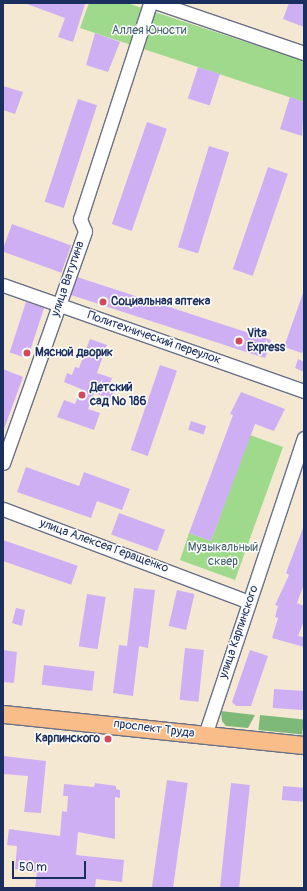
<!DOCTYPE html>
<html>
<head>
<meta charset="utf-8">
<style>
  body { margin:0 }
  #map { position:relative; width:307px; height:891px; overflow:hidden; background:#f5e8d3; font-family:Pangolin,sans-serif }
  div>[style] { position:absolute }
  .green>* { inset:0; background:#9fd98c }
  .forest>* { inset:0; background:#7fb978; transform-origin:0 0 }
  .building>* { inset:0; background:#ceaff4; transform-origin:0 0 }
  .roads { filter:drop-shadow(1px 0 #677087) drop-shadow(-1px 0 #677087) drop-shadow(0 1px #677087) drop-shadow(0 -1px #677087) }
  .minor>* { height:13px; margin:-6.5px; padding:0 6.5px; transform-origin:6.5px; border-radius:6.5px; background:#fff }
  .major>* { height:17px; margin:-8.5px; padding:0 8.5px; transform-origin:8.5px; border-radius:8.5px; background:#f8bd89 }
  .dots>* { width:11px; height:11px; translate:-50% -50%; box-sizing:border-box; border:2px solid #fff; border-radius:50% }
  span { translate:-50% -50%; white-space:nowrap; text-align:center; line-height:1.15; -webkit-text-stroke:3px #fff; paint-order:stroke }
  .park-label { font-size:12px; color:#43626c }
  .street-label { font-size:12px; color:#1b2f5e }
  .poi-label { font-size:12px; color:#1b2f5e; font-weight:700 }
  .left { translate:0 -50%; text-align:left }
  .right { translate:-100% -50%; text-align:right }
  .frame { position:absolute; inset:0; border:4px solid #1b2f5e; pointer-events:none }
  .scale { position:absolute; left:12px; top:861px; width:74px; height:18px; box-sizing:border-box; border:2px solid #1b2f5e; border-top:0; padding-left:5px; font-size:12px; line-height:14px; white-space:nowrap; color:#1b2f5e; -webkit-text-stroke:3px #fff; paint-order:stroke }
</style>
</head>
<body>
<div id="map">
  <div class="green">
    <div style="clip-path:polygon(89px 3px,127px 3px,304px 61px,304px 102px,80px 28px)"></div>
    <div style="clip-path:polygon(250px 435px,283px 447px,235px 580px,180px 560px,189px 533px,211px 541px)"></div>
  </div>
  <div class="forest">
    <div style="clip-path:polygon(221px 711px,255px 715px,248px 728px,226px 726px,222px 721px)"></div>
    <div style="left:260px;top:715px;width:44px;height:15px;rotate:6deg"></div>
  </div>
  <div class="building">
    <div style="clip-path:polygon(24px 3px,85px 4px,73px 42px,58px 37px,65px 18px)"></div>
    <div style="clip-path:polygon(289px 3px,304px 3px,304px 27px,283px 19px)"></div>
    <div style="clip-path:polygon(95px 33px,120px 42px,108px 72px,86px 65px)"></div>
    <div style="left:198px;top:67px;width:23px;height:33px;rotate:18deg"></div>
    <div style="clip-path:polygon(3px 86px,23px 92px,15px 114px,3px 110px)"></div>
    <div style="clip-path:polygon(290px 97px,304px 102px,302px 136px,280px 129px)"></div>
    <div style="left:78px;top:99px;width:20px;height:108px;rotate:18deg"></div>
    <div style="left:147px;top:122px;width:21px;height:108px;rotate:19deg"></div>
    <div style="left:209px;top:146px;width:21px;height:106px;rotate:17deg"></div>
    <div style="left:268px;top:167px;width:21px;height:108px;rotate:19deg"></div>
    <div style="left:12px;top:224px;width:63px;height:29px;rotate:20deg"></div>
    <div style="left:77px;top:277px;width:204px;height:19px;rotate:18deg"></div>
    <div style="clip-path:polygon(303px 293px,304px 349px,302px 353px,284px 347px)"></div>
    <div style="left:26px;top:302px;width:19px;height:53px;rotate:18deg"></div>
    <div style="clip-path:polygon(90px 339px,107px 345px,97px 373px,112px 378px,109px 386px,115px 388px,111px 399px,94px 393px,88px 409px,100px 413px,94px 430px,57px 417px,64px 400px,75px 404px,81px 389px,64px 382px,67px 373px,72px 375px,75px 367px,79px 368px)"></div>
    <div style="clip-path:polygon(298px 359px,304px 362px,304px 372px,295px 368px)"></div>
    <div style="left:160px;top:365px;width:18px;height:90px;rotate:19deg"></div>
    <div style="clip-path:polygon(3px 369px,23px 377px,4px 429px,3px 429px)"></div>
    <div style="clip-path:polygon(241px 392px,285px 409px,274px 431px,255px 424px,211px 541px,189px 533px,233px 415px,230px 414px)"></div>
    <div style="left:191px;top:421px;width:16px;height:9px;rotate:18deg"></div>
    <div style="clip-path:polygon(26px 467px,79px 486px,84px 472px,130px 489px,122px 510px,97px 501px,91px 518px,17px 492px)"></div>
    <div style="left:119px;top:513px;width:49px;height:23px;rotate:20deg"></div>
    <div style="clip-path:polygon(303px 528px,304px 584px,297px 603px,304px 606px,304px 621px,298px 636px,304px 637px,304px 647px,272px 638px,278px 618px,275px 617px,278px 606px,275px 605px,289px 575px,286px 573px)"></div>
    <div style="left:3px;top:540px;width:79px;height:20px;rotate:19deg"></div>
    <div style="clip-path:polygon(134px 588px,155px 590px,148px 648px,139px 646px,133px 696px,113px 693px,119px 645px,127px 646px)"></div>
    <div style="left:177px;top:590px;width:18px;height:37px;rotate:13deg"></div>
    <div style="left:87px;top:594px;width:19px;height:53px;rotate:9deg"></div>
    <div style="clip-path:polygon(16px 608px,25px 610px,22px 626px,12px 623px)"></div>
    <div style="left:185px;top:648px;width:19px;height:52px;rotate:6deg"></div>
    <div style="clip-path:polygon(3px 650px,17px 652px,14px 683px,3px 682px)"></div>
    <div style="clip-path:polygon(250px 650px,268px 656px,251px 706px,236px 706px,232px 702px)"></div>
    <div style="left:44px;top:665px;width:51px;height:20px;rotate:7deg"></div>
    <div style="left:274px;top:689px;width:30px;height:19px;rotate:4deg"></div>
    <div style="clip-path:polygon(3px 756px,46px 761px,41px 813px,24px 812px,28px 776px,3px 774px)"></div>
    <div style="left:167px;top:780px;width:21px;height:109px;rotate:8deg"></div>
    <div style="clip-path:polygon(95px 783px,116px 786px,116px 789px,120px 790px,120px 798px,115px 797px,115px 839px,78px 832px,76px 855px,124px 860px,122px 882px,96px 879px,95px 888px,35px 888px,37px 872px,15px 869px,17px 846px,7px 845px,9px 829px,60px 836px,62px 811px,67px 812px,68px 796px,63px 796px,64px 784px,94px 787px)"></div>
    <div style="left:231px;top:783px;width:19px;height:106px;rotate:6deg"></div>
    <div style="left:283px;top:786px;width:21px;height:14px;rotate:5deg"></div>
  </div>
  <div class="roads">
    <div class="minor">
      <div style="left:158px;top:3px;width:154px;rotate:18.9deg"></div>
      <div style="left:3px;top:285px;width:319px;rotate:19.4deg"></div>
      <div style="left:3px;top:463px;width:246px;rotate:-70.5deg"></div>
      <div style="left:85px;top:231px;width:13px;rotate:-113deg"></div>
      <div style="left:80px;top:219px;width:227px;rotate:-72deg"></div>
      <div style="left:3px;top:509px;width:263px;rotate:20.7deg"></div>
      <div style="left:205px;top:735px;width:313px;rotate:-71.6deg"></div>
    </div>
    <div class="major">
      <div style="left:3px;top:714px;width:303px;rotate:5.9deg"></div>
    </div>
  </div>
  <div class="dots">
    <div style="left:103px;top:302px;background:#d1495b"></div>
    <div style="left:239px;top:341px;background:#d1495b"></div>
    <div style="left:27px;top:353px;background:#d1495b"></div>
    <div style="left:82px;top:395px;background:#d1495b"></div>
    <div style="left:108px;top:739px;background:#d1495b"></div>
  </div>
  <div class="park-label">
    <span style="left:149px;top:31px">Аллея Юности</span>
    <span style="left:223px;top:555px">Музыкальный<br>сквер</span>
  </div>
  <div class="street-label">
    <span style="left:68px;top:279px;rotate:-71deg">улица Ватутина</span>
    <span style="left:154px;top:338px;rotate:19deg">Политехнический переулок</span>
    <span style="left:104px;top:546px;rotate:20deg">улица Алексея Геращенко</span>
    <span style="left:239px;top:632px;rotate:-71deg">улица Карпинского</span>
    <span style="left:154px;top:729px;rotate:7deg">проспект Труда</span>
  </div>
  <div class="poi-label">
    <span class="left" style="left:111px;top:302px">Социальная аптека</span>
    <span class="left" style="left:247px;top:341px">Vita<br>Express</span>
    <span class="left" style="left:35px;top:353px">Мясной дворик</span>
    <span class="left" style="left:90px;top:395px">Детский<br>сад № 186</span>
    <span class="right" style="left:100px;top:739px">Карпинского</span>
  </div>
  <div class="frame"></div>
  <div class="scale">50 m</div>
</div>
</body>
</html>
